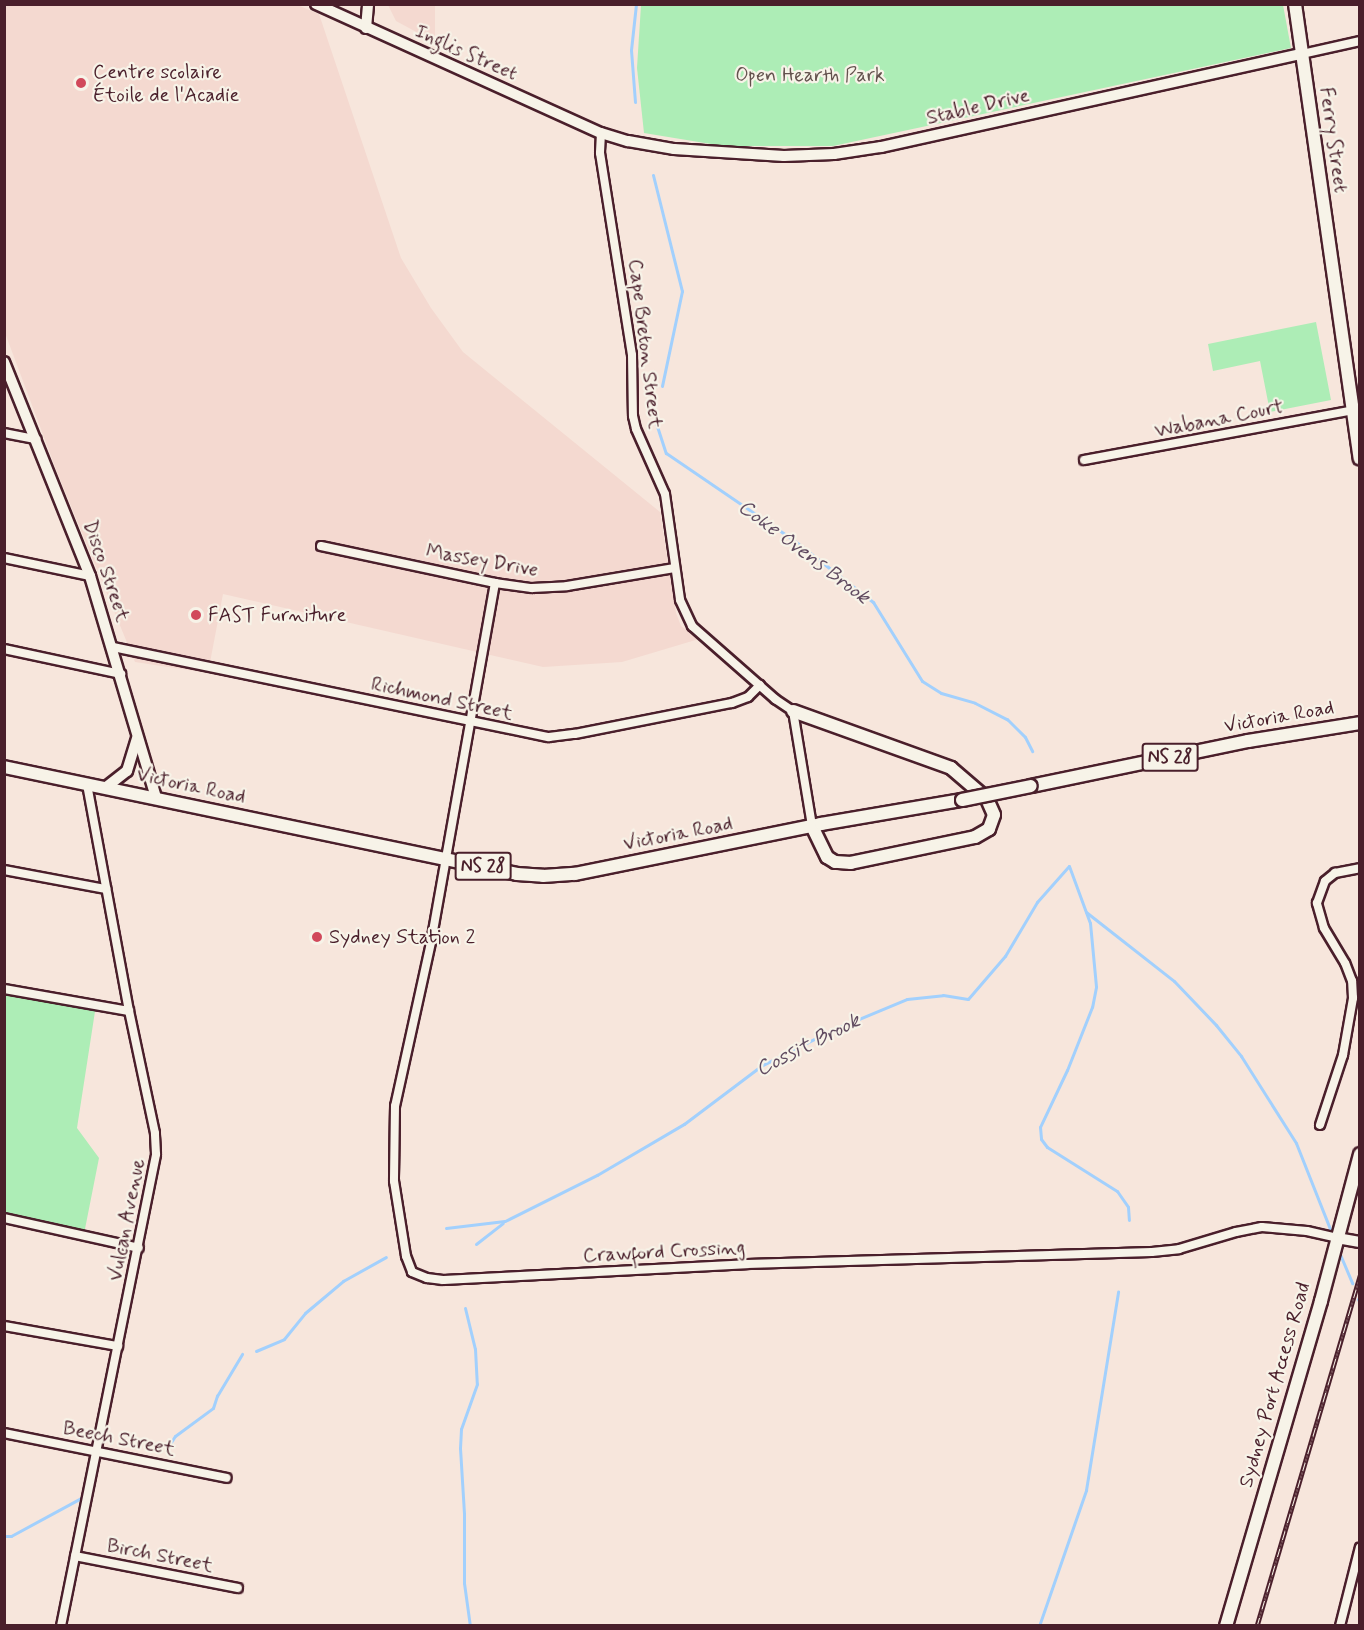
<!DOCTYPE html>
<html>
<head>
<meta charset="utf-8">
<style>
  body { margin:0 }
  #map { position:relative; width:1364px; height:1630px; overflow:hidden; background:#f7e6dc; font-family:Mynerve,sans-serif }
  div>[style] { position:absolute }
  .built>* { inset:0; background:#f4d9d0 }
  .green>* { inset:0; background:#adedb6 }
  .stream>* { height:3px; margin:-1.5px; padding:0 1.5px; transform-origin:1.5px; border-radius:1.5px; background:#a2d0fd }
  .roads { filter:drop-shadow(2px 0 #4a1f2b) drop-shadow(-2px 0 #4a1f2b) drop-shadow(0 2px #4a1f2b) drop-shadow(0 -2px #4a1f2b) }
  .minor>* { height:8px; margin:-4px; padding:0 4px; transform-origin:4px; border-radius:4px; background:#f7f3e8 }
  .tertiary>* { height:10px; margin:-5px; padding:0 5px; transform-origin:5px; border-radius:5px; background:#f7f3e8 }
  .secondary>* { height:12px; margin:-6px; padding:0 6px; transform-origin:6px; border-radius:6px; background:#f7f3e8 }
  .primary>* { height:12px; margin:-6px; padding:0 6px; transform-origin:6px; border-radius:6px; background:#f7f3e8 }
  .rail>* { height:5px; margin-top:-2.5px; transform-origin:0; background:repeating-linear-gradient(90deg,#f7f3e8 0 9px,#4a1f2b 0 18px); box-sizing:border-box; border-block:2px solid #4a1f2b }
  .bridges { filter:drop-shadow(2px 0 #4a1f2b) drop-shadow(-2px 0 #4a1f2b) drop-shadow(0 2px #4a1f2b) drop-shadow(0 -2px #4a1f2b) }
  .primary-bridge>* { height:12px; margin:-6px; padding:0 6px; transform-origin:6px; border-radius:6px; background:#f7f3e8 }
  .dots>* { width:16px; height:16px; translate:-50% -50%; box-sizing:border-box; border:3px solid #f7f3e8; border-radius:50% }
  span { translate:-50% -50%; white-space:nowrap; text-align:center; line-height:1.15; -webkit-text-stroke:4.5px #f7f3e8; paint-order:stroke }
  .shield-label span { padding:2px 4px; background:#f7f3e8; border:2px solid; border-radius:4px; -webkit-text-stroke-width:0 }
  .shield-label { font-size:18px; color:#4a1f2b; font-weight:700 }
  .street-label { font-size:20px; color:#4a1f2b }
  .poi-label { font-size:20px; color:#4a1f2b }
  .left { translate:0 -50%; text-align:left }
  .park-label { font-size:20px; color:#63524e }
  .water-label { font-size:21px; color:#604b60; font-style:italic }
  .frame { position:absolute; inset:0; border:6px solid #4a1f2b; pointer-events:none }
</style>
</head>
<body>
<div id="map">
  <div class="built">
    <div style="clip-path:polygon(295px 4px,319px 14px,401px 258px,431px 308px,463px 352px,660px 512px,676px 613px,681px 626px,699px 639px,622px 662px,543px 667px,223px 594px,208px 673px,135px 662px,57px 472px,5px 333px,5px 5px)"></div>
    <div style="clip-path:polygon(388px 5px,435px 5px,435px 42px,396px 21px)"></div>
  </div>
  <div class="green">
    <div style="clip-path:polygon(641px 5px,1283px 5px,1291px 48px,833px 146px,723px 146px,644px 133px,637px 68px)"></div>
    <div style="clip-path:polygon(1316px 322px,1331px 400px,1270px 412px,1260px 361px,1213px 371px,1208px 344px)"></div>
    <div style="clip-path:polygon(5px 989px,96px 1005px,77px 1128px,99px 1158px,84px 1234px,5px 1214px)"></div>
  </div>
  <div class="stream">
    <div style="left:635px;top:102px;width:52px;rotate:-94.4deg"></div>
    <div style="left:631px;top:50px;width:46px;rotate:-83.8deg"></div>
    <div style="left:653px;top:175px;width:120px;rotate:76deg"></div>
    <div style="left:682px;top:291px;width:97px;rotate:101.9deg"></div>
    <div style="left:655px;top:420px;width:35px;rotate:72deg"></div>
    <div style="left:666px;top:453px;width:153px;rotate:34.3deg"></div>
    <div style="left:792px;top:539px;width:103px;rotate:37.9deg"></div>
    <div style="left:873px;top:602px;width:93px;rotate:58.2deg"></div>
    <div style="left:922px;top:681px;width:22px;rotate:32deg"></div>
    <div style="left:941px;top:693px;width:35px;rotate:16deg"></div>
    <div style="left:975px;top:703px;width:36px;rotate:27deg"></div>
    <div style="left:1007px;top:719px;width:25px;rotate:45deg"></div>
    <div style="left:1025px;top:737px;width:16px;rotate:63deg"></div>
    <div style="left:1086px;top:912px;width:112px;rotate:38.1deg"></div>
    <div style="left:1174px;top:981px;width:61px;rotate:46.3deg"></div>
    <div style="left:1216px;top:1025px;width:40px;rotate:51deg"></div>
    <div style="left:1241px;top:1056px;width:103px;rotate:57.7deg"></div>
    <div style="left:1296px;top:1143px;width:98px;rotate:68.4deg"></div>
    <div style="left:446px;top:1228px;width:59px;rotate:-6.8deg"></div>
    <div style="left:505px;top:1221px;width:103px;rotate:-26.6deg"></div>
    <div style="left:597px;top:1175px;width:101px;rotate:-30.4deg"></div>
    <div style="left:684px;top:1124px;width:96px;rotate:-37deg"></div>
    <div style="left:761px;top:1066px;width:77px;rotate:-26.9deg"></div>
    <div style="left:830px;top:1031px;width:83px;rotate:-22.6deg"></div>
    <div style="left:907px;top:999px;width:36px;rotate:-6deg"></div>
    <div style="left:943px;top:995px;width:25px;rotate:9deg"></div>
    <div style="left:968px;top:999px;width:57px;rotate:-49.3deg"></div>
    <div style="left:1005px;top:956px;width:63px;rotate:-59.3deg"></div>
    <div style="left:1037px;top:902px;width:48px;rotate:-48.4deg"></div>
    <div style="left:1069px;top:866px;width:61px;rotate:69.8deg"></div>
    <div style="left:1090px;top:923px;width:64px;rotate:84.6deg"></div>
    <div style="left:1096px;top:987px;width:20px;rotate:101deg"></div>
    <div style="left:1092px;top:1007px;width:68px;rotate:111.6deg"></div>
    <div style="left:1067px;top:1070px;width:63px;rotate:115.3deg"></div>
    <div style="left:1040px;top:1127px;width:12px;rotate:85deg"></div>
    <div style="left:1041px;top:1139px;width:10px;rotate:53deg"></div>
    <div style="left:1047px;top:1147px;width:83px;rotate:32.2deg"></div>
    <div style="left:1117px;top:1191px;width:19px;rotate:55deg"></div>
    <div style="left:1128px;top:1207px;width:13px;rotate:86deg"></div>
    <div style="left:476px;top:1244px;width:34px;rotate:-38deg"></div>
    <div style="left:1339px;top:1252px;width:34px;rotate:67deg"></div>
    <div style="left:1358px;top:1299px;width:4px;rotate:63deg"></div>
    <div style="left:465px;top:1308px;width:42px;rotate:76.3deg"></div>
    <div style="left:475px;top:1349px;width:35px;rotate:87deg"></div>
    <div style="left:477px;top:1384px;width:48px;rotate:109.6deg"></div>
    <div style="left:461px;top:1429px;width:19px;rotate:93deg"></div>
    <div style="left:460px;top:1448px;width:66px;rotate:86.5deg"></div>
    <div style="left:464px;top:1514px;width:69px;rotate:90deg"></div>
    <div style="left:464px;top:1583px;width:43px;rotate:82.1deg"></div>
    <div style="left:256px;top:1351px;width:30px;rotate:-23deg"></div>
    <div style="left:284px;top:1339px;width:33px;rotate:-51deg"></div>
    <div style="left:305px;top:1313px;width:50px;rotate:-40.1deg"></div>
    <div style="left:343px;top:1281px;width:49px;rotate:-29.2deg"></div>
    <div style="left:168px;top:1447px;width:13px;rotate:-58deg"></div>
    <div style="left:175px;top:1436px;width:47px;rotate:-36.4deg"></div>
    <div style="left:213px;top:1408px;width:13px;rotate:-72deg"></div>
    <div style="left:217px;top:1396px;width:49px;rotate:-59.2deg"></div>
    <div style="left:4px;top:1536px;width:7px"></div>
    <div style="left:11px;top:1536px;width:80px;rotate:-28.5deg"></div>
    <div style="left:1039px;top:1626px;width:144px;rotate:-70.9deg"></div>
    <div style="left:1086px;top:1490px;width:201px;rotate:-80.8deg"></div>
  </div>
  <div class="roads">
    <div class="minor">
      <div style="left:1302px;top:54px;width:59px;rotate:-12.6deg"></div>
      <div style="left:601px;top:133px;width:20px;rotate:93deg"></div>
      <div style="left:600px;top:153px;width:205px;rotate:81deg"></div>
      <div style="left:632px;top:355px;width:61px;rotate:89.1deg"></div>
      <div style="left:633px;top:416px;width:13px;rotate:77deg"></div>
      <div style="left:636px;top:429px;width:71px;rotate:66deg"></div>
      <div style="left:665px;top:494px;width:107px;rotate:81.9deg"></div>
      <div style="left:680px;top:600px;width:29px;rotate:65deg"></div>
      <div style="left:692px;top:626px;width:111px;rotate:41.3deg"></div>
      <div style="left:775px;top:699px;width:22px;rotate:34deg"></div>
      <div style="left:793px;top:711px;width:117px;rotate:80.6deg"></div>
      <div style="left:4px;top:433px;width:33px;rotate:11deg"></div>
      <div style="left:1084px;top:460px;width:281px;rotate:-10.5deg"></div>
      <div style="left:321px;top:546px;width:178px;rotate:12deg"></div>
      <div style="left:495px;top:583px;width:37px;rotate:8deg"></div>
      <div style="left:532px;top:588px;width:35px;rotate:-3deg"></div>
      <div style="left:567px;top:586px;width:109px;rotate:-9.5deg"></div>
      <div style="left:4px;top:558px;width:88px;rotate:11.8deg"></div>
      <div style="left:495px;top:583px;width:361px;rotate:100.1deg"></div>
      <div style="left:432px;top:938px;width:172px;rotate:102.4deg"></div>
      <div style="left:395px;top:1106px;width:75px;rotate:90.8deg"></div>
      <div style="left:394px;top:1181px;width:76px;rotate:80.9deg"></div>
      <div style="left:406px;top:1256px;width:17px;rotate:69deg"></div>
      <div style="left:412px;top:1272px;width:16px;rotate:22deg"></div>
      <div style="left:427px;top:1278px;width:16px;rotate:7deg"></div>
      <div style="left:443px;top:1280px;width:304px;rotate:-3deg"></div>
      <div style="left:747px;top:1264px;width:405px;rotate:-1.7deg"></div>
      <div style="left:1152px;top:1252px;width:27px;rotate:-6deg"></div>
      <div style="left:1179px;top:1249px;width:59px;rotate:-16.6deg"></div>
      <div style="left:1236px;top:1232px;width:26px;rotate:-11deg"></div>
      <div style="left:1262px;top:1227px;width:45px;rotate:5.1deg"></div>
      <div style="left:1307px;top:1231px;width:31px;rotate:13deg"></div>
      <div style="left:113px;top:647px;width:445px;rotate:11.7deg"></div>
      <div style="left:549px;top:737px;width:26px;rotate:-7deg"></div>
      <div style="left:575px;top:734px;width:160px;rotate:-11.2deg"></div>
      <div style="left:732px;top:703px;width:17px;rotate:-21deg"></div>
      <div style="left:748px;top:697px;width:17px;rotate:-45deg"></div>
      <div style="left:4px;top:649px;width:120px;rotate:12.1deg"></div>
      <div style="left:4px;top:870px;width:104px;rotate:10.6deg"></div>
      <div style="left:4px;top:989px;width:127px;rotate:10deg"></div>
      <div style="left:1320px;top:1125px;width:74px;rotate:-71.8deg"></div>
      <div style="left:1343px;top:1055px;width:58px;rotate:-80deg"></div>
      <div style="left:1353px;top:998px;width:17px;rotate:-93deg"></div>
      <div style="left:1352px;top:981px;width:19px;rotate:-111deg"></div>
      <div style="left:1345px;top:963px;width:41px;rotate:-121deg"></div>
      <div style="left:1324px;top:928px;width:26px;rotate:-106deg"></div>
      <div style="left:1317px;top:903px;width:23px;rotate:-70deg"></div>
      <div style="left:1325px;top:881px;width:13px;rotate:-39deg"></div>
      <div style="left:1335px;top:873px;width:25px;rotate:-11deg"></div>
      <div style="left:4px;top:1218px;width:138px;rotate:12.5deg"></div>
      <div style="left:4px;top:1326px;width:116px;rotate:10deg"></div>
      <div style="left:4px;top:1433px;width:227px;rotate:11.4deg"></div>
      <div style="left:75px;top:1556px;width:166px;rotate:11.1deg"></div>
      <div style="left:61px;top:1626px;width:481px;rotate:-78.6deg"></div>
      <div style="left:156px;top:1154px;width:21px;rotate:-93deg"></div>
      <div style="left:155px;top:1133px;width:125px;rotate:-102deg"></div>
      <div style="left:129px;top:1011px;width:230px;rotate:-100.5deg"></div>
      <div style="left:1340px;top:1626px;width:81px;rotate:-75.8deg"></div>
    </div>
    <div class="tertiary">
      <div style="left:316px;top:4px;width:313px;rotate:24.4deg"></div>
      <div style="left:601px;top:133px;width:28px;rotate:17deg"></div>
      <div style="left:628px;top:141px;width:47px;rotate:9.9deg"></div>
      <div style="left:674px;top:149px;width:110px;rotate:3.6deg"></div>
      <div style="left:784px;top:156px;width:50px;rotate:-2.3deg"></div>
      <div style="left:834px;top:154px;width:48px;rotate:-8.5deg"></div>
      <div style="left:881px;top:147px;width:431px;rotate:-12.5deg"></div>
      <div style="left:366px;top:28px;width:24px;rotate:-85deg"></div>
      <div style="left:4px;top:362px;width:231px;rotate:68.1deg"></div>
      <div style="left:90px;top:576px;width:232px;rotate:73.4deg"></div>
      <div style="left:105px;top:788px;width:28px;rotate:-38deg"></div>
      <div style="left:127px;top:771px;width:34px;rotate:-73deg"></div>
      <div style="left:1337px;top:1238px;width:23px;rotate:10deg"></div>
    </div>
    <div class="secondary">
      <div style="left:1295px;top:4px;width:459px;rotate:81.9deg"></div>
      <div style="left:1226px;top:1626px;width:339px;rotate:-73.7deg"></div>
      <div style="left:1321px;top:1301px;width:152px;rotate:-75.1deg"></div>
    </div>
    <div class="primary">
      <div style="left:793px;top:711px;width:168px;rotate:19.8deg"></div>
      <div style="left:951px;top:768px;width:48px;rotate:40.7deg"></div>
      <div style="left:987px;top:799px;width:17px;rotate:66deg"></div>
      <div style="left:994px;top:815px;width:15px;rotate:110deg"></div>
      <div style="left:989px;top:829px;width:16px;rotate:150deg"></div>
      <div style="left:975px;top:837px;width:127px;rotate:168.2deg"></div>
      <div style="left:851px;top:863px;width:16px;rotate:-176deg"></div>
      <div style="left:835px;top:862px;width:9px;rotate:-148deg"></div>
      <div style="left:827px;top:857px;width:34px;rotate:-116deg"></div>
      <div style="left:4px;top:767px;width:524px;rotate:11.78deg"></div>
      <div style="left:517px;top:874px;width:26px;rotate:4deg"></div>
      <div style="left:543px;top:876px;width:32px;rotate:-4deg"></div>
      <div style="left:575px;top:874px;width:251px;rotate:-11.5deg"></div>
      <div style="left:821px;top:824px;width:143px;rotate:-9.7deg"></div>
      <div style="left:1031px;top:786px;width:222px;rotate:-11.7deg"></div>
      <div style="left:1248px;top:741px;width:113px;rotate:-9.1deg"></div>
    </div>
  </div>
  <div class="rail">
    <div style="left:1257px;top:1626px;width:366px;rotate:-73.6deg"></div>
  </div>
  <div class="bridges">
    <div class="primary-bridge">
      <div style="left:962px;top:800px;width:70px;rotate:-11.5deg"></div>
    </div>
  </div>
  <div class="dots">
    <div style="left:81px;top:83px;background:#d1495b"></div>
    <div style="left:196px;top:615px;background:#d1495b"></div>
    <div style="left:317px;top:937px;background:#d1495b"></div>
  </div>
  <div class="shield-label">
    <span style="left:1170px;top:757px">NS 28</span>
    <span style="left:483px;top:866px">NS 28</span>
  </div>
  <div class="street-label">
    <span style="left:466px;top:53px;rotate:24deg">Inglis Street</span>
    <span style="left:978px;top:107px;rotate:-13deg">Stable Drive</span>
    <span style="left:1333px;top:140px;rotate:82deg">Ferry Street</span>
    <span style="left:645px;top:344px;rotate:83deg">Cape Breton Street</span>
    <span style="left:1219px;top:419px;rotate:-11deg">Wabana Court</span>
    <span style="left:482px;top:561px;rotate:10deg">Massey Drive</span>
    <span style="left:106px;top:571px;rotate:71deg">Disco Street</span>
    <span style="left:442px;top:699px;rotate:12deg">Richmond Street</span>
    <span style="left:1279px;top:717px;rotate:-10deg">Victoria Road</span>
    <span style="left:191px;top:786px;rotate:12deg">Victoria Road</span>
    <span style="left:678px;top:834px;rotate:-11deg">Victoria Road</span>
    <span style="left:127px;top:1220px;rotate:-79deg">Vulcan Avenue</span>
    <span style="left:664px;top:1252px;rotate:-3deg">Crawford Crossing</span>
    <span style="left:1275px;top:1385px;rotate:-74deg">Sydney Port Access Road</span>
    <span style="left:119px;top:1439px;rotate:11deg">Beech Street</span>
    <span style="left:160px;top:1556px;rotate:11deg">Birch Street</span>
  </div>
  <div class="poi-label">
    <span class="left" style="left:93px;top:84px">Centre scolaire<br>Étoile de l'Acadie</span>
    <span class="left" style="left:208px;top:615px">FAST Furniture</span>
    <span class="left" style="left:329px;top:937px">Sydney Station 2</span>
  </div>
  <div class="park-label">
    <span style="left:810px;top:75px">Open Hearth Park</span>
  </div>
  <div class="water-label">
    <span style="left:804px;top:552px;rotate:37deg">Coke Ovens Brook</span>
    <span style="left:808px;top:1045px;rotate:-27deg">Cossit Brook</span>
  </div>
  <div class="frame"></div>
</div>
</body>
</html>
